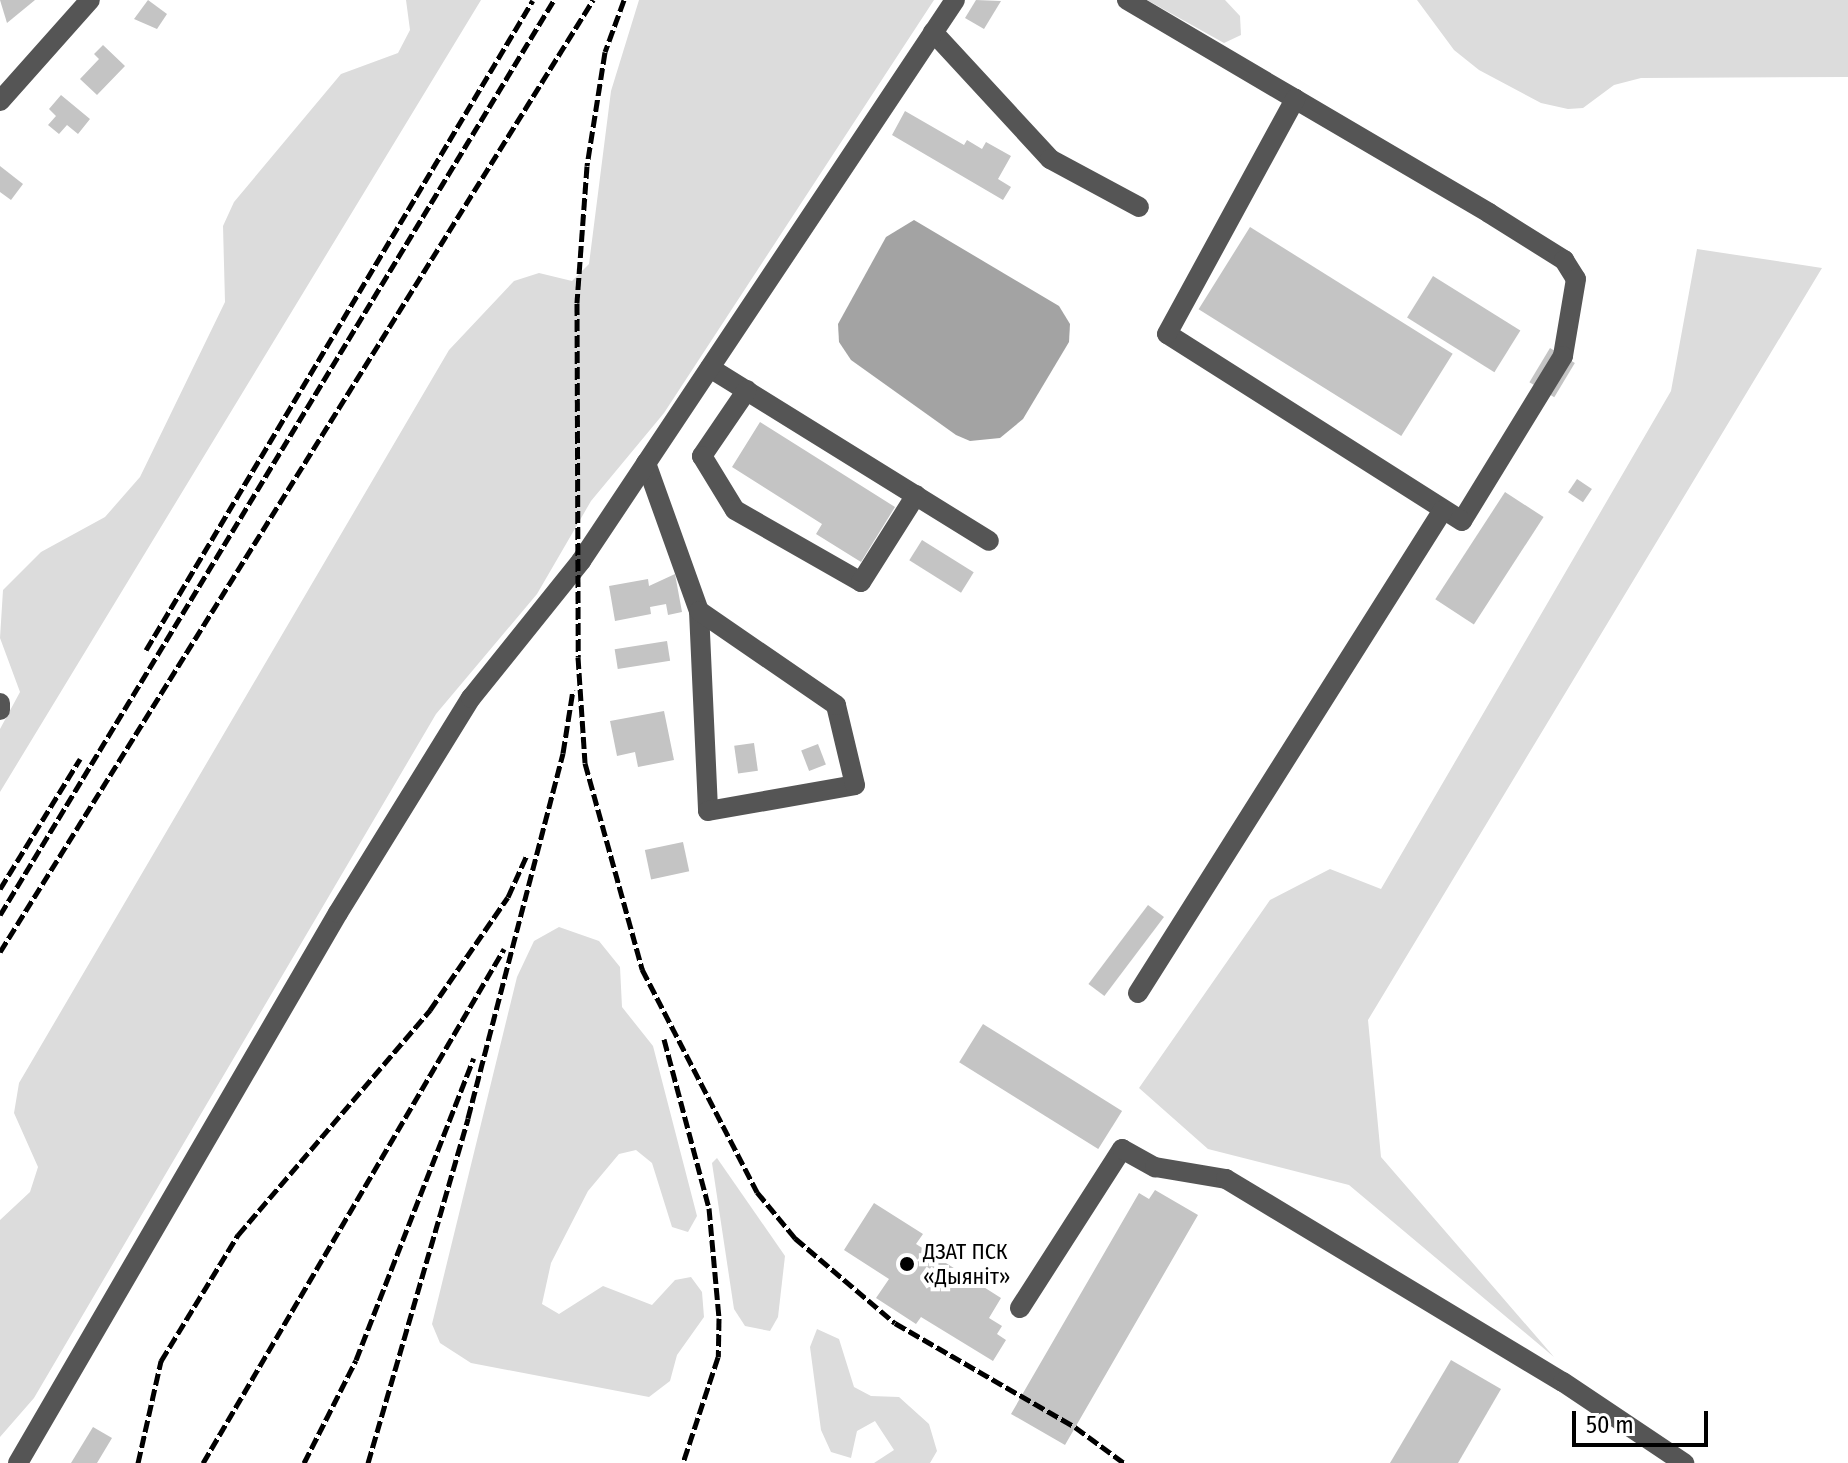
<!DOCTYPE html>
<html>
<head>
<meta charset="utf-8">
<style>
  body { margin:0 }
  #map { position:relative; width:1848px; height:1463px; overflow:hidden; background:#fff; font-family:"Fira Sans Condensed",sans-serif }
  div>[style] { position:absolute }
  .green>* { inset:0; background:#dcdcdc }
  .water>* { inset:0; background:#a3a3a3 }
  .building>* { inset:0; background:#c4c4c4; transform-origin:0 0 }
  .minor>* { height:20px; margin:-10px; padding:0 10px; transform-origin:10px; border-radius:10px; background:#555 }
  .rail>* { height:5px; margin-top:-2.5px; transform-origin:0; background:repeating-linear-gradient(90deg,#000 0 12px,transparent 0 16px) }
  .dots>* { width:22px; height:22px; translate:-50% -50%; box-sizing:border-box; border:4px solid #fff; border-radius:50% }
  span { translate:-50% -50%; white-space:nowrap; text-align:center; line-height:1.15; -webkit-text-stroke:8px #fff; paint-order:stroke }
  .poi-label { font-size:22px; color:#000 }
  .left { translate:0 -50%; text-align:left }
  .scale { position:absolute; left:1572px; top:1411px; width:136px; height:36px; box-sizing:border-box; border:4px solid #000; border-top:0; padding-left:10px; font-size:24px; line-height:28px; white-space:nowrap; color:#000; -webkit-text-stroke:6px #fff; paint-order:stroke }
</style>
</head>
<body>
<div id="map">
  <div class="green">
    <div style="clip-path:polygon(406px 0,481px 0,0 792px,0 729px,20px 692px,0 638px,3px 590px,41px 552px,105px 517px,140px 477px,225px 302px,223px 226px,234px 202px,341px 74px,398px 53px,410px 30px)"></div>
    <div style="clip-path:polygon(639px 0,934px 0,664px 413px,591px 501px,537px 594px,436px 714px,34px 1398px,0 1437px,0 1220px,30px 1192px,38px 1167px,14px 1113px,19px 1083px,449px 350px,514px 281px,539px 273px,572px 281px,589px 264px,611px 91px)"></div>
    <div style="clip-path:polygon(1147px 0,1225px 0,1240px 16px,1241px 35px,1224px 43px)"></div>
    <div style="clip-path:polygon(1417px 0,1848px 0,1848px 77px,1641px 78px,1614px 85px,1583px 108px,1568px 109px,1541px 103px,1479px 70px,1454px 50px)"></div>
    <div style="clip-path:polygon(1697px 249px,1822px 268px,1368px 1020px,1381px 1157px,1554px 1357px,1349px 1185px,1208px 1149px,1139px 1088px,1270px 900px,1330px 869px,1381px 889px,1671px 391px)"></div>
    <div style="clip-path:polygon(559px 927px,599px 941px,620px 967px,622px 1007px,653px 1046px,697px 1216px,688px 1232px,672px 1227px,652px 1163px,636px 1150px,619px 1154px,588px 1191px,551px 1263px,542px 1304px,559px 1314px,603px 1286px,652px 1305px,675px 1280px,691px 1277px,702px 1292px,704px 1317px,677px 1355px,670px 1381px,649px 1397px,471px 1363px,440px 1343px,432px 1324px,517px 977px,534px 941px)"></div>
    <div style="clip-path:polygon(717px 1158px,785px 1256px,778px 1317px,770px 1331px,745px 1326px,734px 1309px,712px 1163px)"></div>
    <div style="clip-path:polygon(817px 1329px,839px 1339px,854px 1387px,871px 1396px,899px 1397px,929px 1424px,937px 1451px,930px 1463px,874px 1463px,894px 1450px,875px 1421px,857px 1431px,851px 1458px,831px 1452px,821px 1430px,810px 1347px)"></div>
  </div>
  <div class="water">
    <div style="clip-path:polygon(914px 220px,1059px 306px,1070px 324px,1069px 342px,1023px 419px,1000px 438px,970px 441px,956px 435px,851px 360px,839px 342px,838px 324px,886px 237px)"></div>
  </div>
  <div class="building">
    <div style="clip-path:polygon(0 0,35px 0,7px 23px)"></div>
    <div style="clip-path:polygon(148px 0,167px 14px,157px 29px,134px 19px)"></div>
    <div style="clip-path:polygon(976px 0,1001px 1px,984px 29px,965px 18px)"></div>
    <div style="clip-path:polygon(103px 45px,125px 66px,97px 95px,80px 79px,99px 59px,94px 54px)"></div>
    <div style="clip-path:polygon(61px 95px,90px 119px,78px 134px,67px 125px,59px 134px,48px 125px,56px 116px,49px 109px)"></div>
    <div style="clip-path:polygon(905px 111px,964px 145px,967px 140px,982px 149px,986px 142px,1011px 156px,998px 179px,1011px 187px,1003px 200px,892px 135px)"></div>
    <div style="clip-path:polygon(0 166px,23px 184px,11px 200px,0 192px)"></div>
    <div style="left:1250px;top:227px;width:239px;height:97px;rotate:32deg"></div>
    <div style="left:1433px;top:276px;width:103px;height:49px;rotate:32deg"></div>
    <div style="left:1550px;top:348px;width:29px;height:40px;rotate:31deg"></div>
    <div style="clip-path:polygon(760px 422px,895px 507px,861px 562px,816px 534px,822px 524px,732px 467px)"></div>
    <div style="left:1577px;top:479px;width:18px;height:16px;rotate:34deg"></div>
    <div style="left:1505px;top:492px;width:46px;height:128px;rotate:33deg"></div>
    <div style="left:922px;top:540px;width:61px;height:24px;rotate:32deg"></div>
    <div style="clip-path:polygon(675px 574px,682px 612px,668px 615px,666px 604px,650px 607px,651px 614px,615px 621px,609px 586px,648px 579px,649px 586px)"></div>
    <div style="left:667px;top:641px;width:20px;height:53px;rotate:81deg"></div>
    <div style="clip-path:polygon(664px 711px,674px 760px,638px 767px,635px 752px,617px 756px,610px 721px)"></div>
    <div style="left:754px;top:743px;width:28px;height:20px;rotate:82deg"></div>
    <div style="left:818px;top:744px;width:22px;height:18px;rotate:69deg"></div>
    <div style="left:683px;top:842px;width:30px;height:39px;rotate:78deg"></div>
    <div style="left:1148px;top:905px;width:20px;height:99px;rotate:37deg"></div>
    <div style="left:983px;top:1024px;width:164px;height:45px;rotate:32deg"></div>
    <div style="clip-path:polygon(1155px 1190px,1198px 1215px,1065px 1445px,1011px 1414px,1139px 1193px,1149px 1199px)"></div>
    <div style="clip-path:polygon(874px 1203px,923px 1234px,916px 1244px,1001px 1298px,989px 1318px,1002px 1326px,997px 1334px,1006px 1340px,993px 1361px,921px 1317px,916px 1324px,876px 1298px,889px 1279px,844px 1250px)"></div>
    <div style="clip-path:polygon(1451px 1360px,1501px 1389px,1458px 1463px,1390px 1463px)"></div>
    <div style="clip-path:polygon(93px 1427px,112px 1438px,97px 1463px,71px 1463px)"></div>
  </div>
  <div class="minor">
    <div style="left:1127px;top:0;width:195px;rotate:30.5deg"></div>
    <div style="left:1295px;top:99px;width:225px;rotate:30.4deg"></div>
    <div style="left:1489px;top:213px;width:89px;rotate:32.1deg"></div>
    <div style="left:1564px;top:260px;width:22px;rotate:58deg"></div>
    <div style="left:1576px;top:279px;width:78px;rotate:99.6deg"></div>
    <div style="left:1563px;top:356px;width:193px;rotate:121.5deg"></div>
    <div style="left:1462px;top:521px;width:349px;rotate:-147.6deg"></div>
    <div style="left:1167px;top:334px;width:268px;rotate:-61.4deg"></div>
    <div style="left:933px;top:32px;width:173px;rotate:47.3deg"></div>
    <div style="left:1050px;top:159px;width:101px;rotate:28.3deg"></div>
    <div style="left:0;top:101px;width:135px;rotate:-48.3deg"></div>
    <div style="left:710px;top:368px;width:328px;rotate:31.8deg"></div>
    <div style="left:747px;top:390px;width:80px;rotate:124.3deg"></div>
    <div style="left:702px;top:456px;width:63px;rotate:58.6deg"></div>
    <div style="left:735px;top:510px;width:145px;rotate:29.7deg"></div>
    <div style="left:861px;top:582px;width:103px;rotate:-57.7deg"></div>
    <div style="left:646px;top:463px;width:157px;rotate:70.3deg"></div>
    <div style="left:699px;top:611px;width:200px;rotate:87.4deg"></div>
    <div style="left:708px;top:811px;width:149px;rotate:-10deg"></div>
    <div style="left:855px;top:785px;width:82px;rotate:-103.4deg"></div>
    <div style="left:836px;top:705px;width:166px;rotate:-145.5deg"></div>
    <div style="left:0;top:703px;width:7px;rotate:90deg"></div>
    <div style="left:1138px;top:993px;width:571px;rotate:-57.73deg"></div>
    <div style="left:1020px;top:1308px;width:189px;rotate:-57.3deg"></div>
    <div style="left:1122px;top:1149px;width:38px;rotate:29deg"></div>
    <div style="left:1155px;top:1167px;width:72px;rotate:9.6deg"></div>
    <div style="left:1226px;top:1179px;width:393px;rotate:31.1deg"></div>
    <div style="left:1563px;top:1382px;width:146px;rotate:33.8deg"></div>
    <div style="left:18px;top:1463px;width:636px;rotate:-59.81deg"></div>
    <div style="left:338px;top:913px;width:253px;rotate:-58.3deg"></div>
    <div style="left:471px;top:698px;width:176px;rotate:-51.2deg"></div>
    <div style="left:581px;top:561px;width:674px;rotate:-56.31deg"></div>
  </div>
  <div class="rail">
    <div style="left:624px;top:0;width:55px;rotate:110.1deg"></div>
    <div style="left:605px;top:52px;width:115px;rotate:99deg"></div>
    <div style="left:587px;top:166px;width:137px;rotate:94.2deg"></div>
    <div style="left:577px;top:303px;width:354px;rotate:89.8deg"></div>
    <div style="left:578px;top:657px;width:106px;rotate:86.2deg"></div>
    <div style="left:585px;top:763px;width:214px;rotate:74.5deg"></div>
    <div style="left:642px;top:969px;width:251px;rotate:62.7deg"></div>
    <div style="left:757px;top:1192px;width:60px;rotate:50.4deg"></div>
    <div style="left:795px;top:1238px;width:131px;rotate:40.4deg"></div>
    <div style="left:895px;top:1323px;width:208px;rotate:30deg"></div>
    <div style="left:1075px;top:1427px;width:61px;rotate:36.3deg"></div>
    <div style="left:146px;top:650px;width:756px;rotate:-59.23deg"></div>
    <div style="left:0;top:889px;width:153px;rotate:-58.4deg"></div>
    <div style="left:0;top:915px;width:1070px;rotate:-58.81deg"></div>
    <div style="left:0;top:952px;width:1122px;rotate:-58.08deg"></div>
    <div style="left:664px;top:1039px;width:175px;rotate:75.1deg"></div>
    <div style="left:709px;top:1208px;width:110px;rotate:84.8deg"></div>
    <div style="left:719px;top:1318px;width:39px;rotate:91deg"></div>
    <div style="left:718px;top:1357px;width:112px;rotate:108.3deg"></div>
    <div style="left:138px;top:1463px;width:105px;rotate:-77.3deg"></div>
    <div style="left:161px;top:1361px;width:148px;rotate:-58.6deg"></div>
    <div style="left:238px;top:1235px;width:296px;rotate:-49.5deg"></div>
    <div style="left:430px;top:1010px;width:137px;rotate:-55.4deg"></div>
    <div style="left:508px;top:897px;width:46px;rotate:-65.7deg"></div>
    <div style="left:203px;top:1463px;width:596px;rotate:-59.65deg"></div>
    <div style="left:304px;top:1463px;width:115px;rotate:-63.2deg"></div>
    <div style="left:356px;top:1360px;width:324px;rotate:-68.7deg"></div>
    <div style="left:368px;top:1463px;width:359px;rotate:-73.8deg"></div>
    <div style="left:468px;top:1118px;width:377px;rotate:-75.4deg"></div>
    <div style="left:563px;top:753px;width:64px;rotate:-81deg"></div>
  </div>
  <div class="dots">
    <div style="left:907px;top:1264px;background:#000"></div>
  </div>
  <div class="poi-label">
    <span class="left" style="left:923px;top:1264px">ДЗАТ ПСК<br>«Дыяніт»</span>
  </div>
  <div class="scale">50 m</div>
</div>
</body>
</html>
